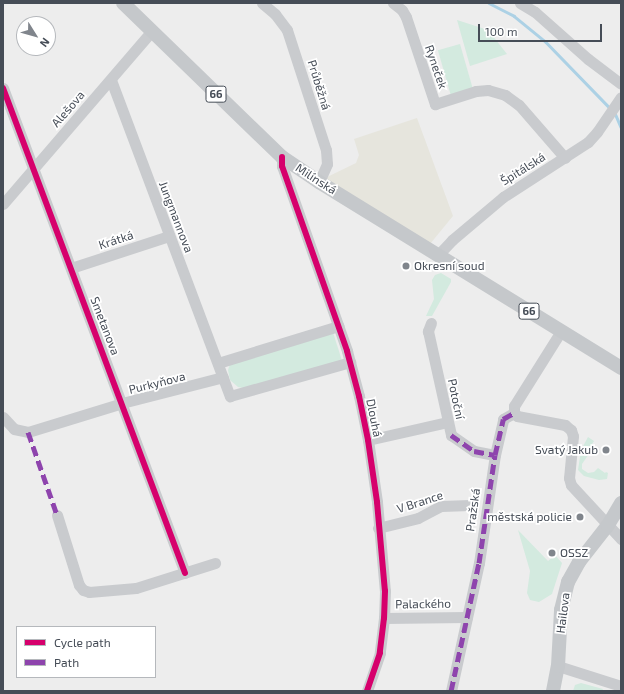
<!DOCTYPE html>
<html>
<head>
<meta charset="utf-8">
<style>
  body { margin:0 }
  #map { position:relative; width:624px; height:694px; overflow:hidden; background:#ededed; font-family:"Exo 2",sans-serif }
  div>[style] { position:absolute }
  .commercial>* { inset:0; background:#e6e5dd }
  .green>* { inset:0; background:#d3eadf; transform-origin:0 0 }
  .stream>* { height:2.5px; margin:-1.25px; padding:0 1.25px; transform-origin:1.25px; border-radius:1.25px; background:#acd1e5 }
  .minor>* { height:11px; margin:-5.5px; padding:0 5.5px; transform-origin:5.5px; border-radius:5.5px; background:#c9cbce }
  .major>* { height:14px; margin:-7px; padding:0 7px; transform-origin:7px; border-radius:7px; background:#c5c8cb }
  .quiet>* { height:5px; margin-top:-2.5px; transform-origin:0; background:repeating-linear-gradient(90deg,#8e44ad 0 10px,transparent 0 15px) }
  .cycleway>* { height:6px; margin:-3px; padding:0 3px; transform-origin:3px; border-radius:3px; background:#d6006c }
  .dots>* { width:11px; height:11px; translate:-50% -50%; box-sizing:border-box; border:2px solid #fff; border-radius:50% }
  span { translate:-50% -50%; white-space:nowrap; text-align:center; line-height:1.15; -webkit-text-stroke:3.5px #fff; paint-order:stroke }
  .shield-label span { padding:1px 3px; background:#fff; border:1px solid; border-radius:3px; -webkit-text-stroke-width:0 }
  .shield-label { font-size:11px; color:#464d57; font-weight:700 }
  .street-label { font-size:12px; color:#464d57 }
  .poi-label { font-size:12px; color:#464d57 }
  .left { translate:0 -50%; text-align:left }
  .right { translate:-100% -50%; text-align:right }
  .frame { position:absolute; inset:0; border:4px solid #464d57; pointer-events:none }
  .legend { position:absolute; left:16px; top:626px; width:140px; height:52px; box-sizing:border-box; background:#fff; border:1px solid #b5b8bc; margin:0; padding:5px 7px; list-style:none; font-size:12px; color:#464d57 }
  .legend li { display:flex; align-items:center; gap:8px; height:20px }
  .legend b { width:20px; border:1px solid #b5b8bc }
  .north { position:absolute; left:16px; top:16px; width:40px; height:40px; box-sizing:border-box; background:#fff; border:1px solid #b5b8bc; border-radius:50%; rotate:127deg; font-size:11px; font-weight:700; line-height:16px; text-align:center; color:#464d57 }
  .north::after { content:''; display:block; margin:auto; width:14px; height:18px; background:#80858c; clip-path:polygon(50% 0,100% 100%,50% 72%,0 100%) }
  .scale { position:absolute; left:478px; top:24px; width:124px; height:18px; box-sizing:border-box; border:2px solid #464d57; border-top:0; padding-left:5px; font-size:12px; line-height:14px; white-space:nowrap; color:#464d57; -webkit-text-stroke:3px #fff; paint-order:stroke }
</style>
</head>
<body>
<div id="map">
  <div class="commercial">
    <div style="clip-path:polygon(417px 118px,453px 216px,430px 244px,323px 179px,356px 163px,359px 155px,354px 139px)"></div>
  </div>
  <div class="green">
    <div style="clip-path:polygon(457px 20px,488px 30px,507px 54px,470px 66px)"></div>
    <div style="left:460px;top:44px;width:46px;height:23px;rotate:74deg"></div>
    <div style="clip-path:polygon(441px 273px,451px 279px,451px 282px,432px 316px,426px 316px,434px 299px,432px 280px,435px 275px)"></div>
    <div style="clip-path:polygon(332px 329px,343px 364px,243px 388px,238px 387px,230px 380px,228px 370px,230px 364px)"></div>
    <div style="clip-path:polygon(588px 437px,594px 441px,589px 449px,591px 451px,582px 464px,582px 469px,588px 473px,594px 472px,598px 468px,605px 473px,606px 472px,608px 473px,607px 479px,599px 480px,584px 476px,578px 470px,581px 450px)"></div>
    <div style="clip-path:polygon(518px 530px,548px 561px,555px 555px,562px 563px,552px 594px,539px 602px,530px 600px,527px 593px,530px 571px)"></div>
    <div style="clip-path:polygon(581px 683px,603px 689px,602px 691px,573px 691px,575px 685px)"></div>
  </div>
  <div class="stream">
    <div style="left:489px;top:3px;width:28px;rotate:27deg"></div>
    <div style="left:514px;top:16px;width:41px;rotate:39.1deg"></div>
    <div style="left:546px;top:42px;width:92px;rotate:45.9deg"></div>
    <div style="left:615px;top:113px;width:15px;rotate:67deg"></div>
  </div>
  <div class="minor">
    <div style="left:262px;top:3px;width:17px;rotate:40deg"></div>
    <div style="left:275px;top:14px;width:20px;rotate:53deg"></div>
    <div style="left:287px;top:30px;width:126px;rotate:72deg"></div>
    <div style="left:326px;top:150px;width:14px;rotate:86deg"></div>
    <div style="left:327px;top:164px;width:20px;rotate:114deg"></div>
    <div style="left:393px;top:3px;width:11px;rotate:38deg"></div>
    <div style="left:402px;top:10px;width:8px;rotate:60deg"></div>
    <div style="left:406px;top:17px;width:92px;rotate:71.6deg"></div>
    <div style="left:435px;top:104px;width:43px;rotate:-17.6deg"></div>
    <div style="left:476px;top:91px;width:12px;rotate:-5deg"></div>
    <div style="left:488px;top:90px;width:18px;rotate:16deg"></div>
    <div style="left:505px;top:95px;width:17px;rotate:36deg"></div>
    <div style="left:519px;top:105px;width:70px;rotate:49deg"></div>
    <div style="left:520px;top:3px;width:17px;rotate:31deg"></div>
    <div style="left:535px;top:12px;width:71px;rotate:41.6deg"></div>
    <div style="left:588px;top:59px;width:41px;rotate:37.1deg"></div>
    <div style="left:111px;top:80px;width:338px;rotate:69.4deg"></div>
    <div style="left:230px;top:396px;width:125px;rotate:-15.8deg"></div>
    <div style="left:3px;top:88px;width:518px;rotate:69.43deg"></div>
    <div style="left:282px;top:157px;width:9px;rotate:90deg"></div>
    <div style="left:282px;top:166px;width:196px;rotate:70.6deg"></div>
    <div style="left:347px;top:351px;width:47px;rotate:75.1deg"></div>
    <div style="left:359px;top:396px;width:45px;rotate:78.4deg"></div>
    <div style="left:368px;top:440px;width:63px;rotate:81.7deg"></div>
    <div style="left:377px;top:502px;width:89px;rotate:84.9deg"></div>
    <div style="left:385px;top:591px;width:27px;rotate:92deg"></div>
    <div style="left:384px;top:618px;width:35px;rotate:97deg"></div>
    <div style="left:380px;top:653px;width:40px;rotate:108.9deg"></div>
    <div style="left:3px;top:204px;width:228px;rotate:-49.3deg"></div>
    <div style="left:438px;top:255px;width:21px;rotate:-47deg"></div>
    <div style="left:452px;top:240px;width:67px;rotate:-40.1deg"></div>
    <div style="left:503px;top:197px;width:101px;rotate:-32.9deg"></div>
    <div style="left:588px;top:142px;width:13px;rotate:-48deg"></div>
    <div style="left:597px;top:132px;width:42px;rotate:-55.6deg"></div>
    <div style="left:71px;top:268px;width:103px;rotate:-18.1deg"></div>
    <div style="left:431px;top:323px;width:9px;rotate:111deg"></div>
    <div style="left:428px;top:331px;width:107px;rotate:77.5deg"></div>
    <div style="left:451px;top:435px;width:28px;rotate:35deg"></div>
    <div style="left:474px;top:451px;width:21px;rotate:11deg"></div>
    <div style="left:218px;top:363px;width:126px;rotate:-17.1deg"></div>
    <div style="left:514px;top:413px;width:4px;rotate:45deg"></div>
    <div style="left:517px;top:416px;width:49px;rotate:10.6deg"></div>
    <div style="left:565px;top:425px;width:8px;rotate:40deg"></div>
    <div style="left:571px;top:430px;width:6px;rotate:72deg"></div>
    <div style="left:573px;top:436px;width:42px;rotate:95.4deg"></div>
    <div style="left:569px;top:478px;width:7px;rotate:74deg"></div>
    <div style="left:571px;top:485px;width:74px;rotate:47.2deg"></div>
    <div style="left:514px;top:413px;width:7px;rotate:-90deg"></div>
    <div style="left:514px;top:406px;width:89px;rotate:-57.9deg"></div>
    <div style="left:3px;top:417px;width:16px;rotate:47deg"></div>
    <div style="left:14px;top:429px;width:14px;rotate:12deg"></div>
    <div style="left:28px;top:432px;width:98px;rotate:-17.1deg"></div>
    <div style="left:122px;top:403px;width:104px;rotate:-14.4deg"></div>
    <div style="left:368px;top:440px;width:81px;rotate:-12.8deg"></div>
    <div style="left:57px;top:515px;width:73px;rotate:72.6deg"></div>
    <div style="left:79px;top:585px;width:6px;rotate:51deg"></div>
    <div style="left:83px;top:590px;width:6px;rotate:18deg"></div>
    <div style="left:89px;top:592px;width:47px;rotate:-4.9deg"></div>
    <div style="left:136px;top:588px;width:83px;rotate:-17.6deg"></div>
    <div style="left:378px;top:528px;width:41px;rotate:-14deg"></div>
    <div style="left:418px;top:518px;width:26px;rotate:-28deg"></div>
    <div style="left:441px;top:506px;width:29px;rotate:-2deg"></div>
    <div style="left:384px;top:618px;width:83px;rotate:-0.7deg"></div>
    <div style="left:558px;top:666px;width:66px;rotate:17.6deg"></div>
    <div style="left:451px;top:691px;width:131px;rotate:-77.7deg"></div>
    <div style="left:479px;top:563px;width:109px;rotate:-81.6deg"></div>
    <div style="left:495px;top:455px;width:37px;rotate:-77deg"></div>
    <div style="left:503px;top:419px;width:13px;rotate:-29deg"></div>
  </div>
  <div class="major">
    <div style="left:123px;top:3px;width:221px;rotate:44.1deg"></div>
    <div style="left:282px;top:157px;width:45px;rotate:34deg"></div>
    <div style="left:319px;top:182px;width:355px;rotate:31.6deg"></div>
    <div style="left:553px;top:691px;width:25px;rotate:-79deg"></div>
    <div style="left:558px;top:666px;width:56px;rotate:-86.9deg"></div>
    <div style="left:561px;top:610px;width:29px;rotate:-76deg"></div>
    <div style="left:568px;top:582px;width:23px;rotate:-61deg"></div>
    <div style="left:579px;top:562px;width:47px;rotate:-51.9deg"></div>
    <div style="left:608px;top:525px;width:26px;rotate:-59deg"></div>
  </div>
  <div class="quiet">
    <div style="left:28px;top:432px;width:88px;rotate:70.7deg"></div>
    <div style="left:451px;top:435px;width:28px;rotate:35deg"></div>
    <div style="left:474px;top:451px;width:21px;rotate:11deg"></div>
    <div style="left:451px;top:691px;width:131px;rotate:-77.7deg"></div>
    <div style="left:479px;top:563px;width:109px;rotate:-81.6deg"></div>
    <div style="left:495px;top:455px;width:37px;rotate:-77deg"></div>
    <div style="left:503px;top:419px;width:13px;rotate:-29deg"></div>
  </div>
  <div class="cycleway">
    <div style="left:3px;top:88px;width:518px;rotate:69.43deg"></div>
    <div style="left:282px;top:157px;width:9px;rotate:90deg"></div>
    <div style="left:282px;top:166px;width:196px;rotate:70.6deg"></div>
    <div style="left:347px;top:351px;width:47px;rotate:75.1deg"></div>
    <div style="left:359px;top:396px;width:45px;rotate:78.4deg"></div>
    <div style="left:368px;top:440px;width:63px;rotate:81.7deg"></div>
    <div style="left:377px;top:502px;width:89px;rotate:84.9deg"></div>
    <div style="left:385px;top:591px;width:27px;rotate:92deg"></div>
    <div style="left:384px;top:618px;width:35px;rotate:97deg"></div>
    <div style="left:380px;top:653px;width:40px;rotate:108.9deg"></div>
  </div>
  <div class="dots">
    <div style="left:406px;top:266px;background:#80858c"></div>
    <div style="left:606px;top:450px;background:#80858c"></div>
    <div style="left:580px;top:517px;background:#80858c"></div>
    <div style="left:552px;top:553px;background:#80858c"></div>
  </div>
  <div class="shield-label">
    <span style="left:216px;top:94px">66</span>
    <span style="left:529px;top:311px">66</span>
  </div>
  <div class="street-label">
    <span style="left:436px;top:67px;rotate:71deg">Ryneček</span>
    <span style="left:319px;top:85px;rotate:73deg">Průběžná</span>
    <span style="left:68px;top:109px;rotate:-49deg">Alešova</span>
    <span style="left:523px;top:169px;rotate:-32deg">Špitálská</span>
    <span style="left:316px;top:179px;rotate:33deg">Milínská</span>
    <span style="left:176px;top:217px;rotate:69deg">Jungmannova</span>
    <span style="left:116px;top:240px;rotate:-18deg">Krátká</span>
    <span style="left:105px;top:326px;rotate:69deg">Smetanova</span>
    <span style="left:157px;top:383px;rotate:-14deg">Purkyňova</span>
    <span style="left:456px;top:399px;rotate:78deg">Potoční</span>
    <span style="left:374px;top:418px;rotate:79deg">Dlouhá</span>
    <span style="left:420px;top:502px;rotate:-18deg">V Brance</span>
    <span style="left:473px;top:510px;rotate:-82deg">Pražská</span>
    <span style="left:423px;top:604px;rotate:-1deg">Palackého</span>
    <span style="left:563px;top:613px;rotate:-83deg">Hailova</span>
  </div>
  <div class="poi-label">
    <span class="left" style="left:414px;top:266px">Okresní soud</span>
    <span class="right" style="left:598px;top:450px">Svatý Jakub</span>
    <span class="right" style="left:572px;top:517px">městská policie</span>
    <span class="left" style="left:560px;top:553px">OSSZ</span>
  </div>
  <div class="frame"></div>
  <ul class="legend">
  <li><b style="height:5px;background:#d6006c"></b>Cycle path</li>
  <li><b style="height:5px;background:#8e44ad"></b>Path</li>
  </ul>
  <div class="north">N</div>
  <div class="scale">100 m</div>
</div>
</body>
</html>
